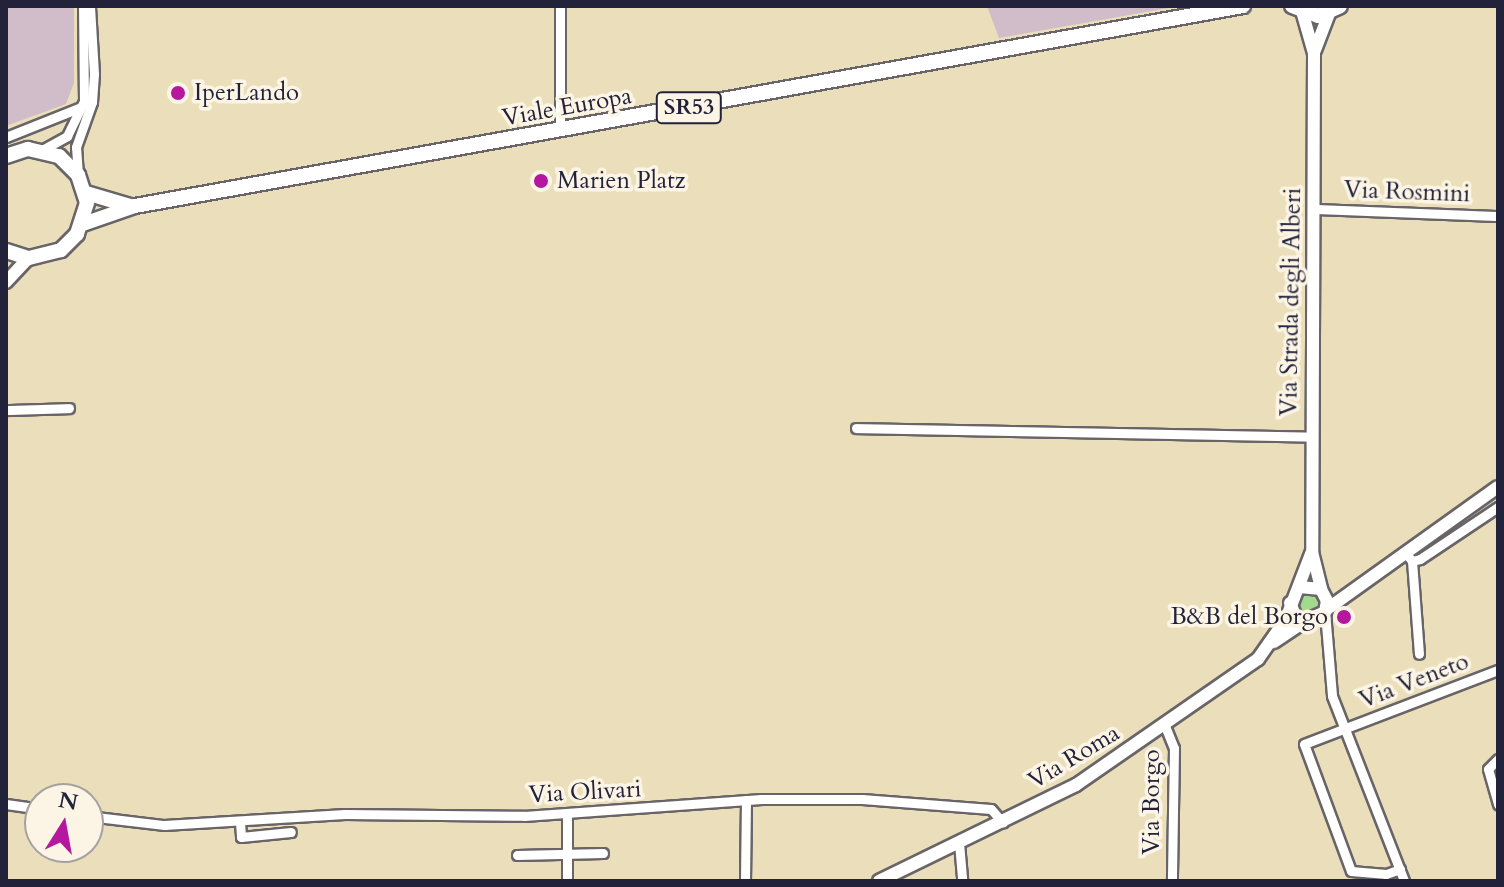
<!DOCTYPE html>
<html>
<head>
<meta charset="utf-8">
<style>
  body { margin:0 }
  #map { position:relative; width:1504px; height:887px; overflow:hidden; background:#eadfba; font-family:Cardo,serif }
  div>[style] { position:absolute }
  .industrial>* { inset:0; background:#d1bdc9 }
  .green>* { inset:0; background:#a2db8d }
  .round { border-radius:50% }
  .roads { filter:drop-shadow(2px 0 #686467) drop-shadow(-2px 0 #686467) drop-shadow(0 2px #686467) drop-shadow(0 -2px #686467) }
  .street>* { height:9px; margin:-4.5px; padding:0 4.5px; transform-origin:4.5px; border-radius:4.5px; background:#fff }
  .secondary>* { height:12px; margin:-6px; padding:0 6px; transform-origin:6px; border-radius:6px; background:#fff }
  .primary>* { height:14px; margin:-7px; padding:0 7px; transform-origin:7px; border-radius:7px; background:#fff }
  .dots>* { width:22px; height:22px; translate:-50% -50%; box-sizing:border-box; border:4px solid #fcf5e5; border-radius:50% }
  span { translate:-50% -50%; white-space:nowrap; text-align:center; line-height:1.15; -webkit-text-stroke:7px #fcf5e5; paint-order:stroke }
  .shield-label span { padding:2px 6px; background:#fcf5e5; border:2px solid; border-radius:6px; -webkit-text-stroke-width:0 }
  .shield-label { font-size:22px; color:#22223b; font-weight:700 }
  .poi-label { font-size:24px; color:#22223b }
  .left { translate:0 -50%; text-align:left }
  .right { translate:-100% -50%; text-align:right }
  .street-label { font-size:24px; color:#22223b }
  .frame { position:absolute; inset:0; border:8px solid #22223b; pointer-events:none }
  .north { position:absolute; left:24px; top:783px; width:80px; height:80px; box-sizing:border-box; background:#fcf5e5; border:2px solid #a5a1a1; border-radius:50%; rotate:11deg; font-size:22px; font-weight:700; line-height:32px; text-align:center; color:#22223b }
  .north::after { content:''; display:block; margin:auto; width:28px; height:36px; background:#b5179e; clip-path:polygon(50% 0,100% 100%,50% 72%,0 100%) }
</style>
</head>
<body>
<div id="map">
  <div class="industrial">
    <div style="clip-path:polygon(6px 6px,74px 6px,74px 83px,66px 104px,6px 126px)"></div>
    <div style="clip-path:polygon(987px 6px,1180px 6px,999px 38px)"></div>
  </div>
  <div class="green">
    <div class="round" style="left:1297px;top:592px;width:22px;height:22px"></div>
  </div>
  <div class="roads">
    <div class="street">
      <div style="left:560px;top:6px;width:125px;rotate:90deg"></div>
      <div style="left:6px;top:137px;width:79px;rotate:-21.7deg"></div>
      <div style="left:42px;top:150px;width:29px;rotate:-29deg"></div>
      <div style="left:67px;top:136px;width:39px;rotate:-64deg"></div>
      <div style="left:84px;top:101px;width:95px;rotate:-90.6deg"></div>
      <div style="left:78px;top:175px;width:28px;rotate:-94deg"></div>
      <div style="left:76px;top:147px;width:48px;rotate:-70.4deg"></div>
      <div style="left:92px;top:102px;width:28px;rotate:-86deg"></div>
      <div style="left:94px;top:74px;width:68px;rotate:-93.4deg"></div>
      <div style="left:1314px;top:209px;width:184px;rotate:2.2deg"></div>
      <div style="left:6px;top:410px;width:63px;rotate:-1.8deg"></div>
      <div style="left:856px;top:428px;width:456px;rotate:1.1deg"></div>
      <div style="left:1405px;top:552px;width:11px;rotate:52deg"></div>
      <div style="left:1412px;top:561px;width:8px;rotate:-14deg"></div>
      <div style="left:1420px;top:559px;width:94px;rotate:-33.7deg"></div>
      <div style="left:1412px;top:561px;width:93px;rotate:85.7deg"></div>
      <div style="left:1325px;top:612px;width:84px;rotate:85.2deg"></div>
      <div style="left:1332px;top:696px;width:199px;rotate:68.7deg"></div>
      <div style="left:1165px;top:726px;width:24px;rotate:68deg"></div>
      <div style="left:1174px;top:748px;width:133px;rotate:90.9deg"></div>
      <div style="left:1498px;top:759px;width:14px;rotate:135deg"></div>
      <div style="left:1488px;top:769px;width:37px;rotate:74deg"></div>
      <div style="left:6px;top:804px;width:34px;rotate:8deg"></div>
      <div style="left:567px;top:814px;width:67px;rotate:90deg"></div>
      <div style="left:88px;top:816px;width:77px;rotate:6.8deg"></div>
      <div style="left:164px;top:825px;width:181px;rotate:-3.5deg"></div>
      <div style="left:345px;top:814px;width:179px;rotate:0.6deg"></div>
      <div style="left:524px;top:816px;width:238px;rotate:-4.1deg"></div>
      <div style="left:761px;top:799px;width:101px"></div>
      <div style="left:862px;top:799px;width:129px;rotate:4.4deg"></div>
      <div style="left:991px;top:809px;width:18px;rotate:49deg"></div>
      <div style="left:240px;top:822px;width:15px;rotate:86deg"></div>
      <div style="left:241px;top:837px;width:50px;rotate:-5.7deg"></div>
      <div style="left:959px;top:843px;width:38px;rotate:85deg"></div>
      <div style="left:517px;top:855px;width:86px;rotate:-1.3deg"></div>
      <div style="left:1400px;top:869px;width:15px;rotate:160deg"></div>
      <div style="left:1386px;top:874px;width:35px;rotate:-175deg"></div>
      <div style="left:1351px;top:871px;width:135px;rotate:-110.3deg"></div>
      <div style="left:1304px;top:744px;width:208px;rotate:-20.9deg"></div>
      <div style="left:745px;top:881px;width:81px;rotate:-89.3deg"></div>
    </div>
    <div class="secondary">
      <div style="left:1302px;top:11px;width:44px;rotate:74.1deg"></div>
      <div style="left:1314px;top:53px;width:499px;rotate:90.2deg"></div>
      <div style="left:1312px;top:552px;width:38px;rotate:76deg"></div>
      <div style="left:1315px;top:50px;width:39px;rotate:-69deg"></div>
      <div style="left:6px;top:282px;width:33px;rotate:-47deg"></div>
      <div style="left:1290px;top:603px;width:15px;rotate:67deg"></div>
      <div style="left:1296px;top:617px;width:10px;rotate:24deg"></div>
      <div style="left:1305px;top:621px;width:22px;rotate:-24deg"></div>
      <div style="left:1325px;top:612px;width:11px;rotate:-80deg"></div>
      <div style="left:1327px;top:601px;width:13px;rotate:-117deg"></div>
      <div style="left:1321px;top:589px;width:22px;rotate:-175deg"></div>
      <div style="left:1326px;top:610px;width:211px;rotate:-35.6deg"></div>
      <div style="left:1274px;top:642px;width:37px;rotate:-34deg"></div>
      <div style="left:879px;top:881px;width:219px;rotate:-26deg"></div>
      <div style="left:1076px;top:785px;width:221px;rotate:-34.7deg"></div>
      <div style="left:1258px;top:659px;width:49px;rotate:-55deg"></div>
      <div style="left:1286px;top:619px;width:70px;rotate:-69deg"></div>
    </div>
    <div class="primary">
      <div style="left:1292px;top:6px;width:28px;rotate:21deg"></div>
      <div style="left:1318px;top:16px;width:24px;rotate:-24deg"></div>
      <div style="left:6px;top:156px;width:23px;rotate:-18deg"></div>
      <div style="left:28px;top:149px;width:32px;rotate:13deg"></div>
      <div style="left:59px;top:156px;width:27px;rotate:45deg"></div>
      <div style="left:78px;top:175px;width:29px;rotate:72deg"></div>
      <div style="left:87px;top:203px;width:33px;rotate:108deg"></div>
      <div style="left:77px;top:234px;width:23px;rotate:135deg"></div>
      <div style="left:61px;top:250px;width:34px;rotate:166deg"></div>
      <div style="left:28px;top:258px;width:23px;rotate:-162deg"></div>
      <div style="left:86px;top:193px;width:46px;rotate:16.5deg"></div>
      <div style="left:83px;top:224px;width:55px;rotate:-19.1deg"></div>
      <div style="left:135px;top:206px;width:1126px;rotate:-10.23deg"></div>
    </div>
  </div>
  <div class="dots">
    <div style="left:178px;top:93px;background:#b5179e"></div>
    <div style="left:541px;top:181px;background:#b5179e"></div>
    <div style="left:1344px;top:617px;background:#b5179e"></div>
  </div>
  <div class="shield-label">
    <span style="left:689px;top:108px">SR53</span>
  </div>
  <div class="poi-label">
    <span class="left" style="left:194px;top:93px">IperLando</span>
    <span class="left" style="left:557px;top:181px">Marien Platz</span>
    <span class="right" style="left:1328px;top:617px">B&amp;B del Borgo</span>
  </div>
  <div class="street-label">
    <span style="left:567px;top:107px;rotate:-10deg">Viale Europa</span>
    <span style="left:1407px;top:192px;rotate:2deg">Via Rosmini</span>
    <span style="left:1291px;top:302px;rotate:-89deg">Via Strada degli Alberi</span>
    <span style="left:1414px;top:681px;rotate:-21deg">Via Veneto</span>
    <span style="left:1074px;top:757px;rotate:-31deg">Via Roma</span>
    <span style="left:585px;top:792px;rotate:-3deg">Via Olivari</span>
    <span style="left:1152px;top:802px;rotate:-90deg">Via Borgo</span>
  </div>
  <div class="frame"></div>
  <div class="north">N</div>
</div>
</body>
</html>
